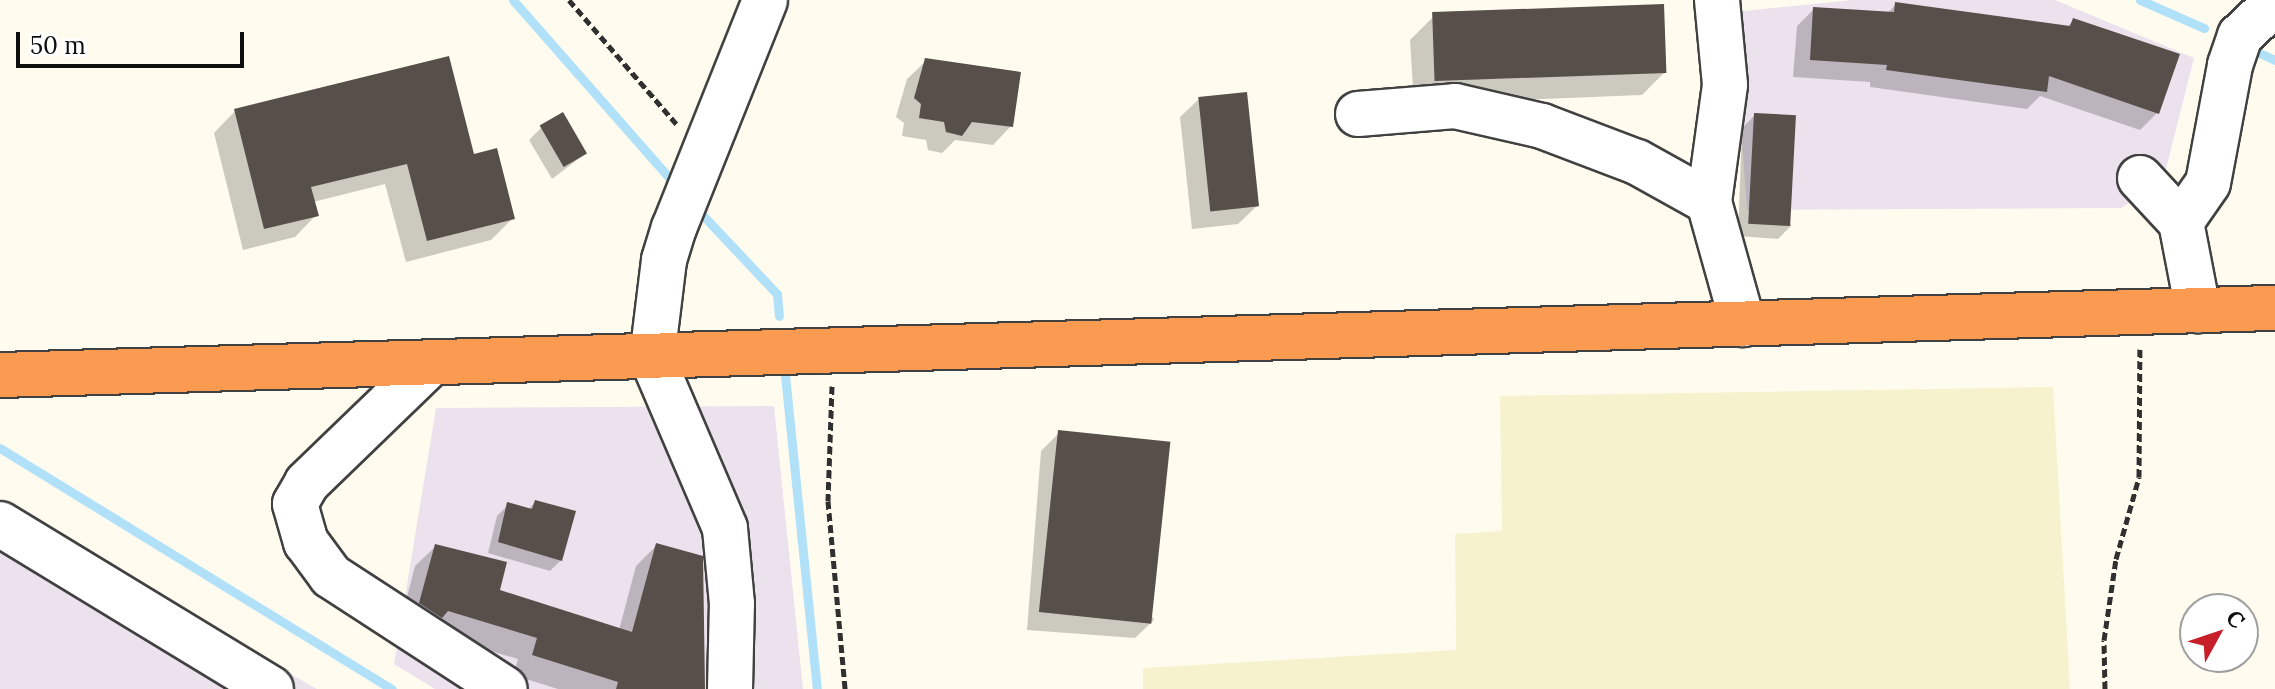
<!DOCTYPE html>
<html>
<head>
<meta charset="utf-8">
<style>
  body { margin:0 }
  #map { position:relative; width:2275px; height:689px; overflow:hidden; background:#fffcef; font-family:Lora,serif }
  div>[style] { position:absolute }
  .industrial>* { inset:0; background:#ece2ed }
  .farmland>* { inset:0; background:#f7f2ce }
  .shadow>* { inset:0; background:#0003 }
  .stream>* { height:9px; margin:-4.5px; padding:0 4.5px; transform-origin:4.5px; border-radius:4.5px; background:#b1e0f9 }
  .building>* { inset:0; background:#574f4a; transform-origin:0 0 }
  .path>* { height:5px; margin-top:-2.5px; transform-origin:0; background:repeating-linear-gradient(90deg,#303030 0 8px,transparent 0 12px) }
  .roads { filter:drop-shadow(2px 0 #414141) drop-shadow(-2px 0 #414141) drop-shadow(0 2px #414141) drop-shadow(0 -2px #414141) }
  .minor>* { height:44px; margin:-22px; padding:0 22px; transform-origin:22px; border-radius:22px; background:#fff }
  .highway>* { height:44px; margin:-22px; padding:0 22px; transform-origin:22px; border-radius:22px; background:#fb9b51 }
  span { translate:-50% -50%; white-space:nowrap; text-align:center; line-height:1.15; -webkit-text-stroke:8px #fff; paint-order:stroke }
  .north { position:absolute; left:2179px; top:593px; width:80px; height:80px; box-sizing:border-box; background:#fff; border:2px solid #9f9f9f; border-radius:50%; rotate:50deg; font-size:22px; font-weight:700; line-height:32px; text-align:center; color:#0e0e0e }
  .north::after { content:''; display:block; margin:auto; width:28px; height:36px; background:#c61f2a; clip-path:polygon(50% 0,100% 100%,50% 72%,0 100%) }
  .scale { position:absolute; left:16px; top:32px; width:228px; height:36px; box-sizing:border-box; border:4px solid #0e0e0e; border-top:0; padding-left:10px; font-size:24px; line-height:28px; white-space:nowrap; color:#0e0e0e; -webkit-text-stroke:6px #fff; paint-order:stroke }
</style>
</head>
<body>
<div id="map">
  <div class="industrial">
    <div style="clip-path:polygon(1852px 0,2055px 0,2194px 58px,2163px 181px,2121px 208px,1747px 210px,1733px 12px)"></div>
    <div style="clip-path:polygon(774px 406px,803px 689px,435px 689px,394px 664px,436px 408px)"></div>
    <div style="clip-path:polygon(0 509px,317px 689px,0 689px)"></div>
  </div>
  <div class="farmland">
    <div style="clip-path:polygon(2053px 387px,2070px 689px,1143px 689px,1143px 668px,1456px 650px,1455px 534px,1502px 531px,1500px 396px)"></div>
  </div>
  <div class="shadow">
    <div style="clip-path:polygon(1896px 4px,2066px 28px,2074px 20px,2158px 112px,2140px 130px,2040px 96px,2027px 109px,1870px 87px,1870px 82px,1793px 77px,1797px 26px,1814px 9px,1887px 14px)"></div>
    <div style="clip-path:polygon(1433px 17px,1665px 72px,1642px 95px,1414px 104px,1410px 40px)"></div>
    <div style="clip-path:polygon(926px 61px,1011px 126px,993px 145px,955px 140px,942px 153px,928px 150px,926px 140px,902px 136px,904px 123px,896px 117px,907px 79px)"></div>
    <div style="clip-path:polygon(1199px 99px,1257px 206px,1238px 224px,1192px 229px,1180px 117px)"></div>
    <div style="clip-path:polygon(235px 111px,473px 156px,513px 218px,491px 240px,406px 262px,385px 184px,313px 202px,316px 215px,295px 237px,243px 250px,214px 133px)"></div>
    <div style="clip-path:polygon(1755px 115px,1791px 226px,1778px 239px,1738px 236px,1742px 128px)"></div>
    <div style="clip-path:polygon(541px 128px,585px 154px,552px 179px,529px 140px)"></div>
    <div style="clip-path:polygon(1059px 433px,1154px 620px,1135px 638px,1027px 630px,1041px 451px)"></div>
    <div style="clip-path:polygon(535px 502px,561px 560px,550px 571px,488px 553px,497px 516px,508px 505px,528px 510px)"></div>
    <div style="clip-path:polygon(436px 546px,497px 591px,619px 630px,636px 566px,656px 546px,703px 689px,558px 689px,513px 675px,518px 659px,400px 624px,415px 566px)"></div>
  </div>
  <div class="stream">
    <div style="left:513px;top:0;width:241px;rotate:48.7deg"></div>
    <div style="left:2140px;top:0;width:70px;rotate:23.6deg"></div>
    <div style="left:2249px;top:48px;width:29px;rotate:25deg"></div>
    <div style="left:696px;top:208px;width:118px;rotate:46.7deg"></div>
    <div style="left:777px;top:294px;width:22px;rotate:85deg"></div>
    <div style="left:785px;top:375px;width:316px;rotate:84.2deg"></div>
    <div style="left:0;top:448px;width:460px;rotate:31.6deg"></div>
  </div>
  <div class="building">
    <div style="clip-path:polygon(1895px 2px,2070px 26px,2073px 18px,2180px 54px,2159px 114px,2049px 76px,2047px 92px,1886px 70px,1887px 65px,1810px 60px,1813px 7px,1894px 12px)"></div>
    <div style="left:1664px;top:4px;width:69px;height:232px;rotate:88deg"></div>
    <div style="clip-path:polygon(449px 56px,474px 154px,497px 148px,515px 219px,427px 241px,407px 164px,311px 187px,319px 216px,264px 229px,234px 109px)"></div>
    <div style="clip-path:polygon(925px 58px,1021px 72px,1013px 127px,972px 122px,962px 136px,946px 132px,944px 122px,919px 118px,921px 104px,914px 98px)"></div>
    <div style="left:1247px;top:92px;width:115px;height:49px;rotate:84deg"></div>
    <div style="left:563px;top:112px;width:48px;height:27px;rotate:60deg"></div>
    <div style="left:1754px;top:113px;width:42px;height:111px;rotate:3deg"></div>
    <div style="left:1058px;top:430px;width:113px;height:183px;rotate:6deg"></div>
    <div style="clip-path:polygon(535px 500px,576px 511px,562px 561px,498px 542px,507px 502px,532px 509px)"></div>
    <div style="clip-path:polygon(656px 543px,703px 556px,705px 689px,616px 689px,618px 682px,532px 655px,537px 638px,448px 611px,442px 618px,419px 603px,435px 544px,507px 562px,500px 590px,632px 632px)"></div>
  </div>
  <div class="path">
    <div style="left:569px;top:0;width:167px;rotate:49.1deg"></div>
    <div style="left:832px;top:386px;width:115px;rotate:92deg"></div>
    <div style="left:828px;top:501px;width:189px;rotate:84.8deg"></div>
    <div style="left:2105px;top:689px;width:49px;rotate:-91.2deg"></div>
    <div style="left:2104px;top:640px;width:82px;rotate:-81.6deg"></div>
    <div style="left:2116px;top:559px;width:85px;rotate:-74.3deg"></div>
    <div style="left:2139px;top:477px;width:128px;rotate:-89.6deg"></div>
  </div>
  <div class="roads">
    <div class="minor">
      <div style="left:1717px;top:0;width:85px;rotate:84.6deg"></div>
      <div style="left:1725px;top:85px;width:118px;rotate:97.8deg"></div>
      <div style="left:1709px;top:202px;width:127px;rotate:74.4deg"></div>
      <div style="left:1358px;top:114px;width:97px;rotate:-4.7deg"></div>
      <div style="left:1455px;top:106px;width:89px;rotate:12.9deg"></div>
      <div style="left:1542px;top:126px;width:102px;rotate:20.8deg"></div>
      <div style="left:1637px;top:162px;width:82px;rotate:29.1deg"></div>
      <div style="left:2140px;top:178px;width:60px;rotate:47deg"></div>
      <div style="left:2181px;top:222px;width:90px;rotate:79.1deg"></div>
      <div style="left:2181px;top:222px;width:47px;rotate:-55.3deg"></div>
      <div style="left:2208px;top:183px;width:120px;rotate:-79.4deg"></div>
      <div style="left:2230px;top:65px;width:31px;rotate:-71deg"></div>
      <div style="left:2240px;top:36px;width:48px;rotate:-43.3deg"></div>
      <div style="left:429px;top:365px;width:170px;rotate:136deg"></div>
      <div style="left:307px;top:483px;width:24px;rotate:120deg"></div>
      <div style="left:295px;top:504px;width:40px;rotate:74deg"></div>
      <div style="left:306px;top:542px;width:42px;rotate:53.7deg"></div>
      <div style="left:331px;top:576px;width:207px;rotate:33deg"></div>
      <div style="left:0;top:524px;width:317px;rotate:31.3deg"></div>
      <div style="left:730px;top:689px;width:85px;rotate:-88.7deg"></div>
      <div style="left:732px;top:604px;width:76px;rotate:-95.3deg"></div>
      <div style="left:725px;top:528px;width:185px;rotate:-113.2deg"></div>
      <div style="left:652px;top:358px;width:99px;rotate:-83deg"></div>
      <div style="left:664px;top:260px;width:34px;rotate:-73deg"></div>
      <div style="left:674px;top:228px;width:245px;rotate:-68.2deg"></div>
    </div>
    <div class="highway">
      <div style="left:0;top:375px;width:2276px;rotate:-1.69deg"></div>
    </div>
  </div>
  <div class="north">С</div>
  <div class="scale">50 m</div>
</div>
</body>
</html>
